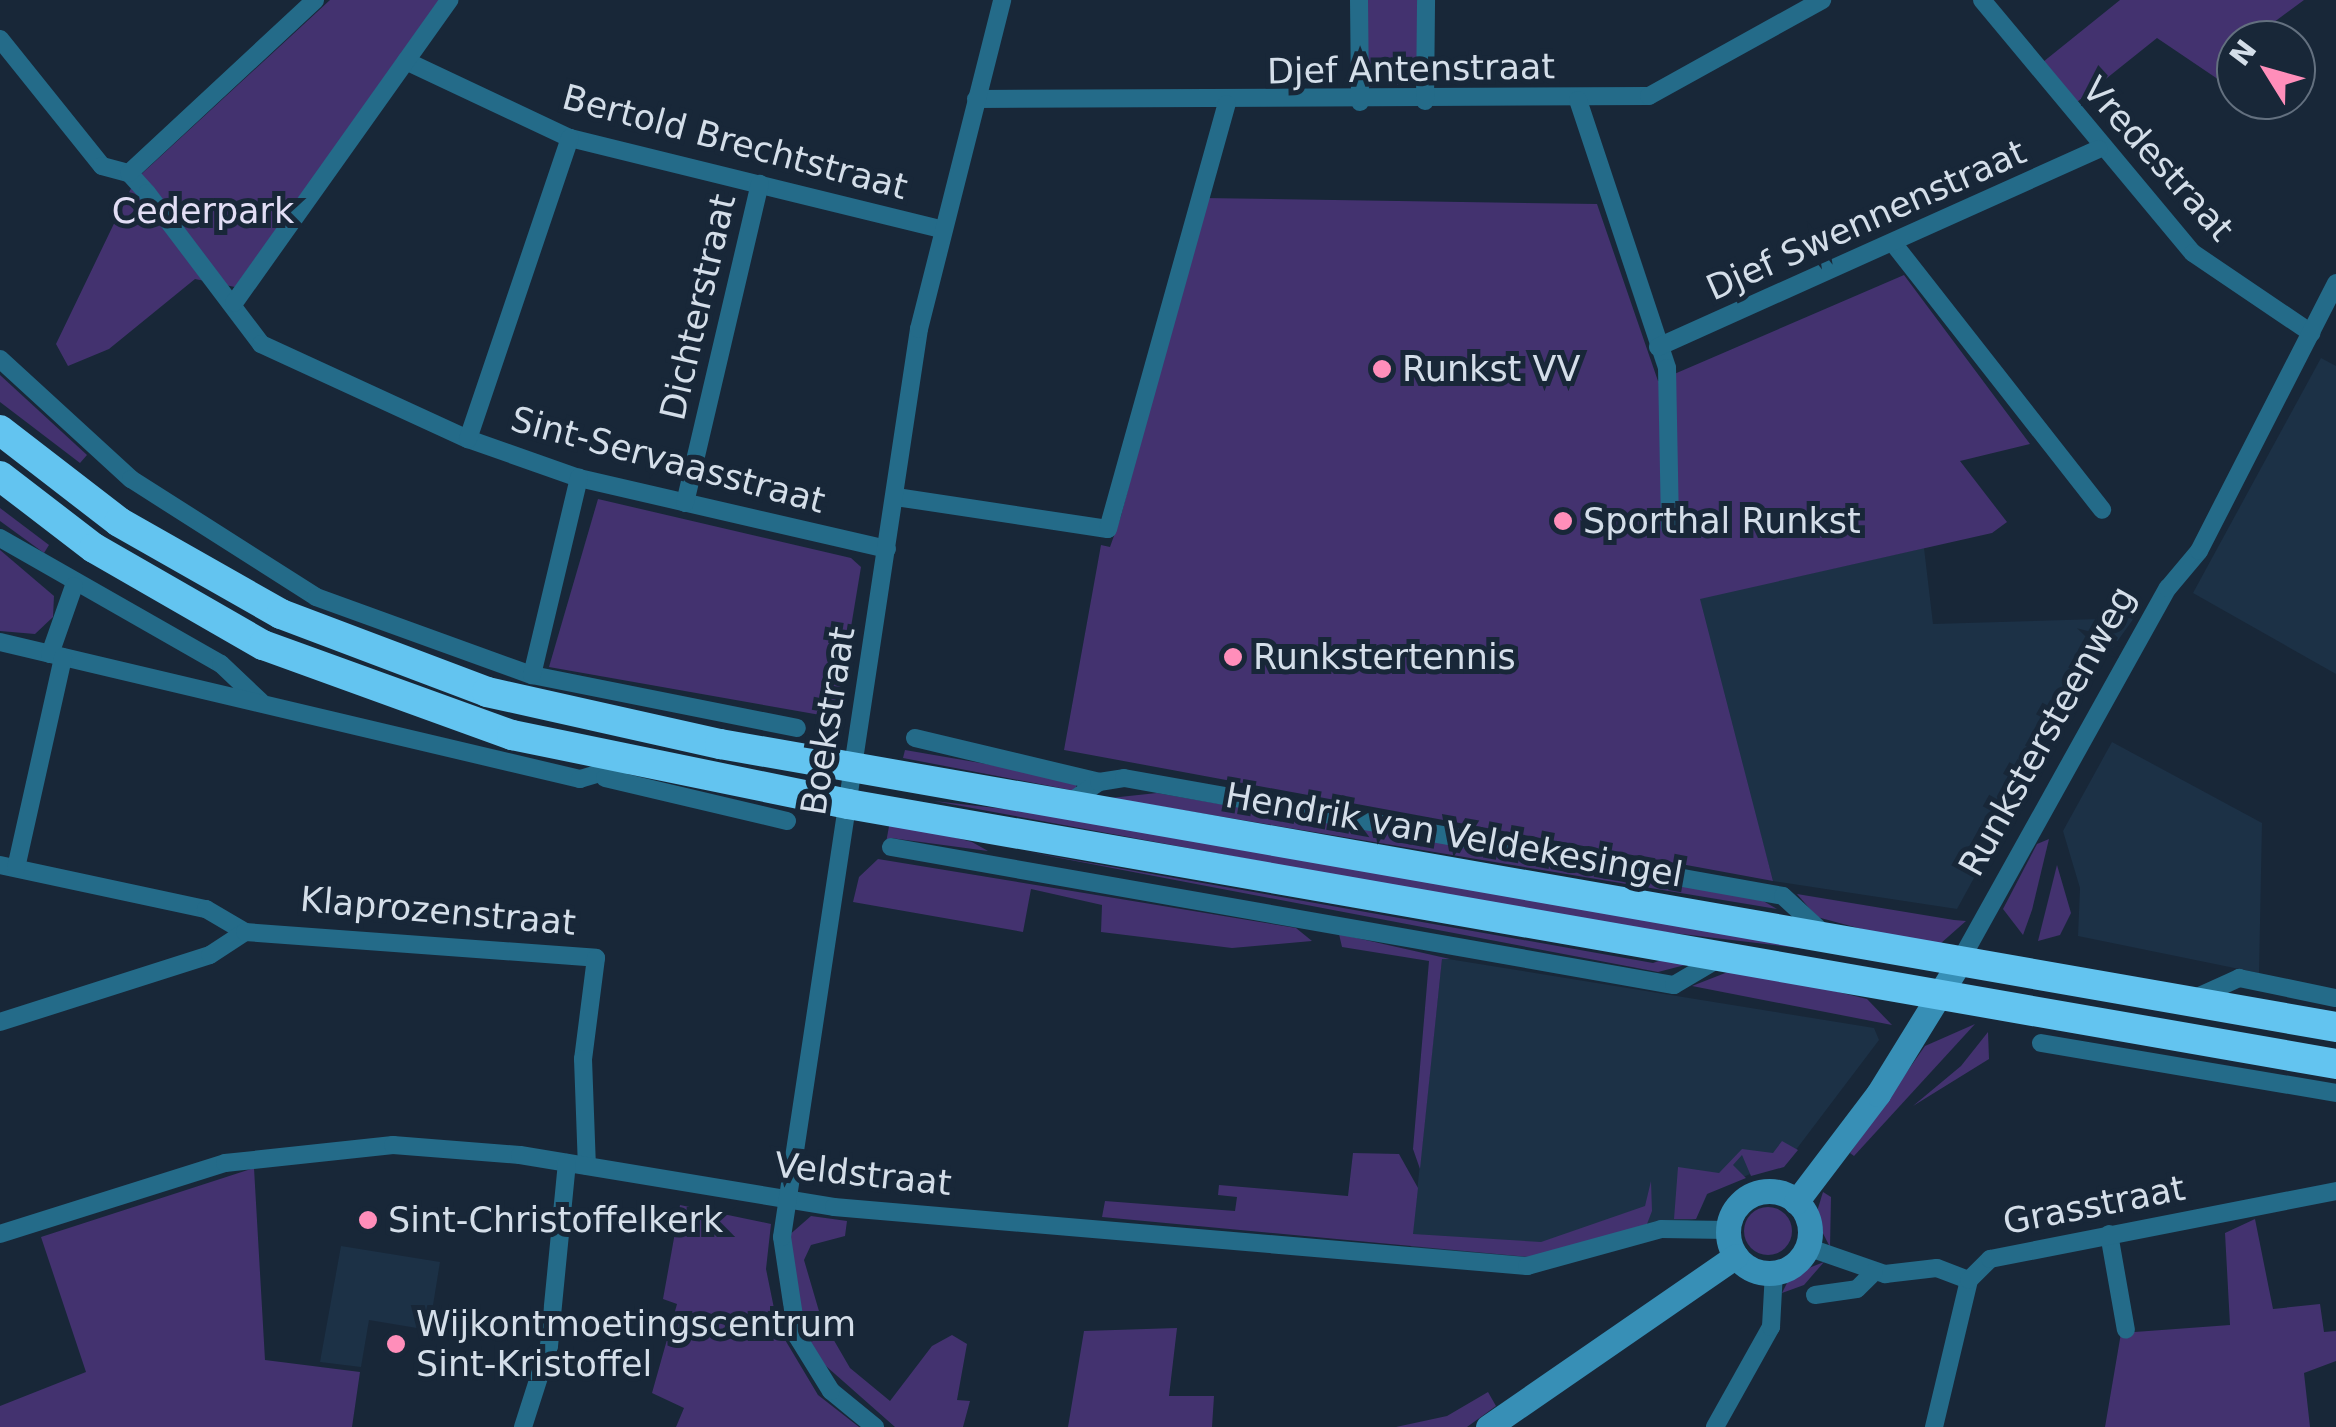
<!DOCTYPE html>
<html>
<head>
<meta charset="utf-8">
<style>
  body { margin:0 }
  #map { position:relative; width:2336px; height:1427px; overflow:hidden; background:#182738; font-family:"DejaVu Sans",sans-serif }
  div>[style] { position:absolute }
  .built>* { inset:0; background:#1c3146 }
  .green>* { inset:0; background:#43326f }
  .round { border-radius:50% }
  .street>* { height:18px; margin:-9px; padding:0 9px; transform-origin:9px; border-radius:9px; background:#246b89 }
  .secondary>* { height:25px; margin:-12.5px; padding:0 12.5px; transform-origin:12.5px; border-radius:12.5px; background:#378fb6 }
  .secondary>.ring { margin:-12.5px; padding:0; box-sizing:content-box; background:none; border:25px solid #378fb6; border-radius:50% }
  .highway>* { height:30px; margin:-15px; padding:0 15px; transform-origin:15px; border-radius:15px; background:#63c4f0 }
  .dots>* { width:28px; height:28px; translate:-50% -50%; box-sizing:border-box; border:5px solid #182738; border-radius:50% }
  span { translate:-50% -50%; white-space:nowrap; text-align:center; line-height:1.15; -webkit-text-stroke:10px #182738; paint-order:stroke }
  .street-label { font-size:35px; color:#d4dee9 }
  .park-label { font-size:35px; color:#e2def5 }
  .poi-label { font-size:35px; color:#d4dee9 }
  .left { translate:0 -50%; text-align:left }
  .north { position:absolute; left:2216px; top:20px; width:100px; height:100px; box-sizing:border-box; background:#182738; border:2px solid #63707f; border-radius:50%; rotate:307deg; font-size:28px; font-weight:700; line-height:40px; text-align:center; color:#d4dee9 }
  .north::after { content:''; display:block; margin:auto; width:35px; height:45px; background:#ff8eba; clip-path:polygon(50% 0,100% 100%,50% 72%,0 100%) }
</style>
</head>
<body>
<div id="map">
  <div class="built">
    <div style="clip-path:polygon(2321px 358px,2336px 366px,2336px 674px,2193px 593px)"></div>
    <div style="clip-path:polygon(1924px 548px,1933px 624px,2134px 618px,2060px 721px,1957px 909px,1773px 881px,1696px 599px)"></div>
    <div style="clip-path:polygon(2112px 742px,2262px 823px,2259px 973px,2078px 936px,2080px 888px,2063px 831px)"></div>
    <div style="clip-path:polygon(1442px 958px,1874px 1028px,1879px 1040px,1792px 1155px,1708px 1193px,1696px 1219px,1531px 1260px,1411px 1248px)"></div>
    <div style="clip-path:polygon(341px 1246px,440px 1262px,429px 1330px,369px 1320px,361px 1367px,320px 1362px)"></div>
  </div>
  <div class="green">
    <div style="clip-path:polygon(330px 0,440px 0,235px 287px,195px 279px,109px 349px,68px 366px,56px 344px,135px 180px)"></div>
    <div style="clip-path:polygon(1365px 0,1417px 0,1419px 57px,1408px 84px,1365px 87px)"></div>
    <div style="clip-path:polygon(2120px 0,2304px 0,2250px 40px,2236px 40px,2231px 88px,2157px 38px,2077px 102px,2043px 62px)"></div>
    <div style="clip-path:polygon(1203px 198px,1597px 204px,1658px 381px,1904px 275px,2030px 444px,1960px 461px,2007px 522px,1992px 533px,1700px 599px,1773px 881px,1064px 750px,1101px 545px,1110px 547px,1121px 516px)"></div>
    <div style="clip-path:polygon(0 375px,87px 455px,80px 463px,0 402px)"></div>
    <div style="clip-path:polygon(598px 499px,851px 558px,861px 567px,838px 705px,826px 716px,549px 667px)"></div>
    <div style="clip-path:polygon(0 508px,49px 545px,44px 553px,0 521px)"></div>
    <div style="clip-path:polygon(0 550px,54px 596px,53px 617px,35px 634px,0 631px)"></div>
    <div style="clip-path:polygon(905px 750px,1062px 777px,1076px 781px,1076px 791px,903px 758px)"></div>
    <div style="clip-path:polygon(1157px 793px,1758px 898px,1777px 909px,1110px 798px)"></div>
    <div style="clip-path:polygon(934px 801px,1066px 816px,1900px 960px,1598px 924px)"></div>
    <div style="clip-path:polygon(890px 821px,972px 842px,988px 851px,891px 838px,885px 848px)"></div>
    <div style="clip-path:polygon(2049px 839px,2032px 910px,2023px 935px,2003px 909px,2037px 844px)"></div>
    <div style="clip-path:polygon(1023px 851px,1653px 963px,1670px 957px,1685px 965px,1658px 972px)"></div>
    <div style="clip-path:polygon(878px 859px,1296px 928px,1312px 941px,1232px 948px,1101px 932px,1102px 905px,1031px 889px,1023px 932px,853px 902px,859px 877px)"></div>
    <div style="clip-path:polygon(2057px 865px,2071px 913px,2060px 935px,2038px 941px)"></div>
    <div style="clip-path:polygon(1797px 894px,1954px 920px,1966px 921px,1940px 944px,1899px 939px,1817px 917px)"></div>
    <div style="clip-path:polygon(1339px 934px,1450px 959px,1442px 959px,1420px 1169px,1413px 1149px,1429px 961px,1342px 947px)"></div>
    <div style="clip-path:polygon(1738px 968px,1867px 999px,1892px 1025px,1692px 986px)"></div>
    <div style="clip-path:polygon(1975px 1024px,1854px 1156px,1850px 1153px,1925px 1046px)"></div>
    <div style="clip-path:polygon(1988px 1032px,1989px 1059px,1913px 1106px,1961px 1066px)"></div>
    <div style="clip-path:polygon(1782px 1141px,1798px 1150px,1784px 1167px,1751px 1176px,1742px 1155px,1733px 1165px,1746px 1178px,1707px 1194px,1696px 1219px,1674px 1219px,1678px 1167px,1719px 1173px,1742px 1149px,1773px 1153px)"></div>
    <div style="clip-path:polygon(1353px 1153px,1399px 1154px,1418px 1188px,1413px 1234px,1541px 1242px,1645px 1206px,1651px 1181px,1652px 1211px,1647px 1224px,1610px 1238px,1529px 1257px,1102px 1217px,1105px 1201px,1235px 1211px,1237px 1197px,1218px 1195px,1219px 1185px,1348px 1196px)"></div>
    <div style="clip-path:polygon(254px 1168px,265px 1360px,360px 1372px,352px 1427px,0 1427px,0 1406px,86px 1372px,41px 1237px)"></div>
    <div style="clip-path:polygon(1823px 1192px,1831px 1197px,1830px 1247px,1815px 1218px)"></div>
    <div style="clip-path:polygon(680px 1205px,771px 1224px,766px 1269px,778px 1328px,818px 1395px,859px 1427px,676px 1427px,684px 1408px,652px 1393px,677px 1304px,663px 1299px)"></div>
    <div class="round" style="left:1744px;top:1207px;width:48px;height:48px"></div>
    <div style="clip-path:polygon(811px 1216px,847px 1221px,845px 1236px,811px 1245px,804px 1260px,821px 1318px,850px 1368px,890px 1401px,932px 1346px,952px 1335px,967px 1344px,957px 1400px,970px 1401px,963px 1427px,895px 1427px,818px 1359px,799px 1317px,787px 1237px)"></div>
    <div style="clip-path:polygon(2255px 1219px,2273px 1309px,2320px 1304px,2324px 1332px,2336px 1331px,2336px 1361px,2304px 1373px,2310px 1427px,2105px 1427px,2121px 1333px,2230px 1325px,2225px 1233px)"></div>
    <div style="clip-path:polygon(1824px 1262px,1804px 1285px,1782px 1293px,1791px 1275px)"></div>
    <div style="clip-path:polygon(1177px 1328px,1169px 1396px,1214px 1396px,1212px 1427px,1068px 1427px,1084px 1331px)"></div>
    <div style="clip-path:polygon(1488px 1392px,1496px 1406px,1467px 1427px,1396px 1427px,1447px 1416px)"></div>
  </div>
  <div class="street">
    <div style="left:1359px;top:0;width:102px;rotate:89.4deg"></div>
    <div style="left:1982px;top:0;width:329px;rotate:50.2deg"></div>
    <div style="left:2193px;top:253px;width:143px;rotate:34.1deg"></div>
    <div style="left:0;top:39px;width:163px;rotate:51.2deg"></div>
    <div style="left:102px;top:166px;width:28px;rotate:15deg"></div>
    <div style="left:129px;top:173px;width:27px;rotate:48deg"></div>
    <div style="left:147px;top:193px;width:189px;rotate:52.9deg"></div>
    <div style="left:261px;top:344px;width:228px;rotate:24.7deg"></div>
    <div style="left:468px;top:439px;width:118px;rotate:19.4deg"></div>
    <div style="left:579px;top:478px;width:316px;rotate:13deg"></div>
    <div style="left:406px;top:61px;width:181px;rotate:25.2deg"></div>
    <div style="left:570px;top:138px;width:382px;rotate:13.8deg"></div>
    <div style="left:976px;top:99px;width:673px;rotate:-0.26deg"></div>
    <div style="left:1649px;top:96px;width:198px;rotate:-29deg"></div>
    <div style="left:1578px;top:100px;width:282px;rotate:71.6deg"></div>
    <div style="left:1667px;top:368px;width:159px;rotate:88.9deg"></div>
    <div style="left:1425px;top:101px;width:101px;rotate:-89.4deg"></div>
    <div style="left:129px;top:173px;width:254px;rotate:-42.9deg"></div>
    <div style="left:1893px;top:243px;width:339px;rotate:51.9deg"></div>
    <div style="left:234px;top:303px;width:372px;rotate:-54.6deg"></div>
    <div style="left:1658px;top:347px;width:483px;rotate:-24.2deg"></div>
    <div style="left:0;top:359px;width:178px;rotate:42.5deg"></div>
    <div style="left:131px;top:479px;width:219px;rotate:32.5deg"></div>
    <div style="left:316px;top:597px;width:230px;rotate:19.9deg"></div>
    <div style="left:532px;top:675px;width:270px;rotate:11.3deg"></div>
    <div style="left:468px;top:439px;width:318px;rotate:-71.3deg"></div>
    <div style="left:896px;top:497px;width:214px;rotate:8.6deg"></div>
    <div style="left:1108px;top:529px;width:441px;rotate:-74.4deg"></div>
    <div style="left:685px;top:503px;width:328px;rotate:-76.8deg"></div>
    <div style="left:0;top:538px;width:254px;rotate:29.7deg"></div>
    <div style="left:221px;top:664px;width:55px;rotate:43.5deg"></div>
    <div style="left:0;top:642px;width:596px;rotate:13.29deg"></div>
    <div style="left:580px;top:779px;width:59px;rotate:-16.6deg"></div>
    <div style="left:50px;top:654px;width:72px;rotate:-70.6deg"></div>
    <div style="left:532px;top:675px;width:203px;rotate:-76.6deg"></div>
    <div style="left:915px;top:738px;width:189px;rotate:13.4deg"></div>
    <div style="left:605px;top:778px;width:187px;rotate:13.3deg"></div>
    <div style="left:1066px;top:805px;width:40px;rotate:-34.9deg"></div>
    <div style="left:1099px;top:782px;width:25px;rotate:-9deg"></div>
    <div style="left:1124px;top:778px;width:669px;rotate:10.15deg"></div>
    <div style="left:1783px;top:896px;width:53px;rotate:42.7deg"></div>
    <div style="left:891px;top:847px;width:795px;rotate:10deg"></div>
    <div style="left:1674px;top:985px;width:57px;rotate:-30.6deg"></div>
    <div style="left:0;top:865px;width:211px;rotate:12.1deg"></div>
    <div style="left:206px;top:909px;width:45px;rotate:30.5deg"></div>
    <div style="left:16px;top:868px;width:216px;rotate:-77.4deg"></div>
    <div style="left:1960px;top:961px;width:427px;rotate:-60.9deg"></div>
    <div style="left:2168px;top:588px;width:48px;rotate:-50deg"></div>
    <div style="left:2199px;top:551px;width:301px;rotate:-62.9deg"></div>
    <div style="left:2193px;top:999px;width:51px;rotate:-24.5deg"></div>
    <div style="left:2239px;top:978px;width:99px;rotate:11.7deg"></div>
    <div style="left:0;top:1022px;width:220px;rotate:-17.7deg"></div>
    <div style="left:210px;top:955px;width:42px;rotate:-33.3deg"></div>
    <div style="left:245px;top:932px;width:352px;rotate:4.2deg"></div>
    <div style="left:596px;top:958px;width:102px;rotate:97.3deg"></div>
    <div style="left:583px;top:1059px;width:107px;rotate:87.9deg"></div>
    <div style="left:2041px;top:1043px;width:299px;rotate:9.6deg"></div>
    <div style="left:0;top:1234px;width:236px;rotate:-17.5deg"></div>
    <div style="left:225px;top:1163px;width:169px;rotate:-6.1deg"></div>
    <div style="left:393px;top:1145px;width:127px;rotate:4.5deg"></div>
    <div style="left:520px;top:1155px;width:318px;rotate:9.4deg"></div>
    <div style="left:834px;top:1207px;width:696px;rotate:4.87deg"></div>
    <div style="left:1527px;top:1266px;width:139px;rotate:-15.4deg"></div>
    <div style="left:1661px;top:1229px;width:67px;rotate:0.9deg"></div>
    <div style="left:2109px;top:1234px;width:97px;rotate:80deg"></div>
    <div style="left:1807px;top:1247px;width:83px;rotate:19.1deg"></div>
    <div style="left:1885px;top:1274px;width:52px;rotate:-6.6deg"></div>
    <div style="left:1937px;top:1268px;width:34px;rotate:21deg"></div>
    <div style="left:1815px;top:1295px;width:42px;rotate:-8.1deg"></div>
    <div style="left:1857px;top:1289px;width:24px;rotate:-45deg"></div>
    <div style="left:523px;top:1427px;width:85px;rotate:-72.2deg"></div>
    <div style="left:549px;top:1346px;width:184px;rotate:-84.4deg"></div>
    <div style="left:875px;top:1427px;width:57px;rotate:-140.7deg"></div>
    <div style="left:831px;top:1391px;width:65px;rotate:-121.7deg"></div>
    <div style="left:797px;top:1336px;width:100px;rotate:-98.6deg"></div>
    <div style="left:782px;top:1237px;width:918px;rotate:-81.42deg"></div>
    <div style="left:919px;top:329px;width:339px;rotate:-75.8deg"></div>
    <div style="left:1715px;top:1427px;width:115px;rotate:-60.8deg"></div>
    <div style="left:1771px;top:1327px;width:55px;rotate:-86.9deg"></div>
    <div style="left:1934px;top:1427px;width:151px;rotate:-76.6deg"></div>
    <div style="left:1969px;top:1280px;width:30px;rotate:-45deg"></div>
    <div style="left:1990px;top:1259px;width:353px;rotate:-11.1deg"></div>
  </div>
  <div class="secondary">
    <div class="ring" style="left:1728px;top:1191px;width:57px;height:57px"></div>
    <div style="left:1796px;top:1202px;width:136px;rotate:-52.8deg"></div>
    <div style="left:1878px;top:1094px;width:156px;rotate:-58.3deg"></div>
    <div style="left:1488px;top:1427px;width:301px;rotate:-34.6deg"></div>
  </div>
  <div class="highway">
    <div style="left:0;top:430px;width:150px;rotate:37.7deg"></div>
    <div style="left:119px;top:522px;width:186px;rotate:29.6deg"></div>
    <div style="left:281px;top:614px;width:220px;rotate:20.7deg"></div>
    <div style="left:487px;top:692px;width:239px;rotate:12.6deg"></div>
    <div style="left:720px;top:744px;width:1641px;rotate:9.93deg"></div>
    <div style="left:0;top:476px;width:118px;rotate:37.5deg"></div>
    <div style="left:94px;top:548px;width:195px;rotate:29.9deg"></div>
    <div style="left:263px;top:645px;width:265px;rotate:19.9deg"></div>
    <div style="left:512px;top:735px;width:343px;rotate:11.6deg"></div>
    <div style="left:848px;top:804px;width:1511px;rotate:9.91deg"></div>
  </div>
  <div class="dots">
    <div style="left:1382px;top:369px;background:#ff8eba"></div>
    <div style="left:1563px;top:521px;background:#ff8eba"></div>
    <div style="left:1233px;top:657px;background:#ff8eba"></div>
    <div style="left:368px;top:1220px;background:#ff8eba"></div>
    <div style="left:396px;top:1344px;background:#ff8eba"></div>
  </div>
  <div class="street-label">
    <span style="left:1411px;top:69px;rotate:-1deg">Djef Antenstraat</span>
    <span style="left:735px;top:142px;rotate:15deg">Bertold Brechtstraat</span>
    <span style="left:2158px;top:159px;rotate:48deg">Vredestraat</span>
    <span style="left:1866px;top:220px;rotate:-24deg">Djef Swennenstraat</span>
    <span style="left:698px;top:307px;rotate:-77deg">Dichterstraat</span>
    <span style="left:668px;top:460px;rotate:15deg">Sint-Servaasstraat</span>
    <span style="left:828px;top:721px;rotate:-81deg">Boekstraat</span>
    <span style="left:2047px;top:731px;rotate:-61deg">Runkstersteenweg</span>
    <span style="left:1454px;top:835px;rotate:10deg">Hendrik van Veldekesingel</span>
    <span style="left:438px;top:911px;rotate:5deg">Klaprozenstraat</span>
    <span style="left:863px;top:1174px;rotate:6deg">Veldstraat</span>
    <span style="left:2094px;top:1205px;rotate:-11deg">Grasstraat</span>
  </div>
  <div class="park-label">
    <span style="left:203px;top:211px">Cederpark</span>
  </div>
  <div class="poi-label">
    <span class="left" style="left:1402px;top:369px">Runkst VV</span>
    <span class="left" style="left:1583px;top:521px">Sporthal Runkst</span>
    <span class="left" style="left:1253px;top:657px">Runkstertennis</span>
    <span class="left" style="left:388px;top:1220px">Sint-Christoffelkerk</span>
    <span class="left" style="left:416px;top:1344px">Wijkontmoetingscentrum<br>Sint-Kristoffel</span>
  </div>
  <div class="north">N</div>
</div>
</body>
</html>
